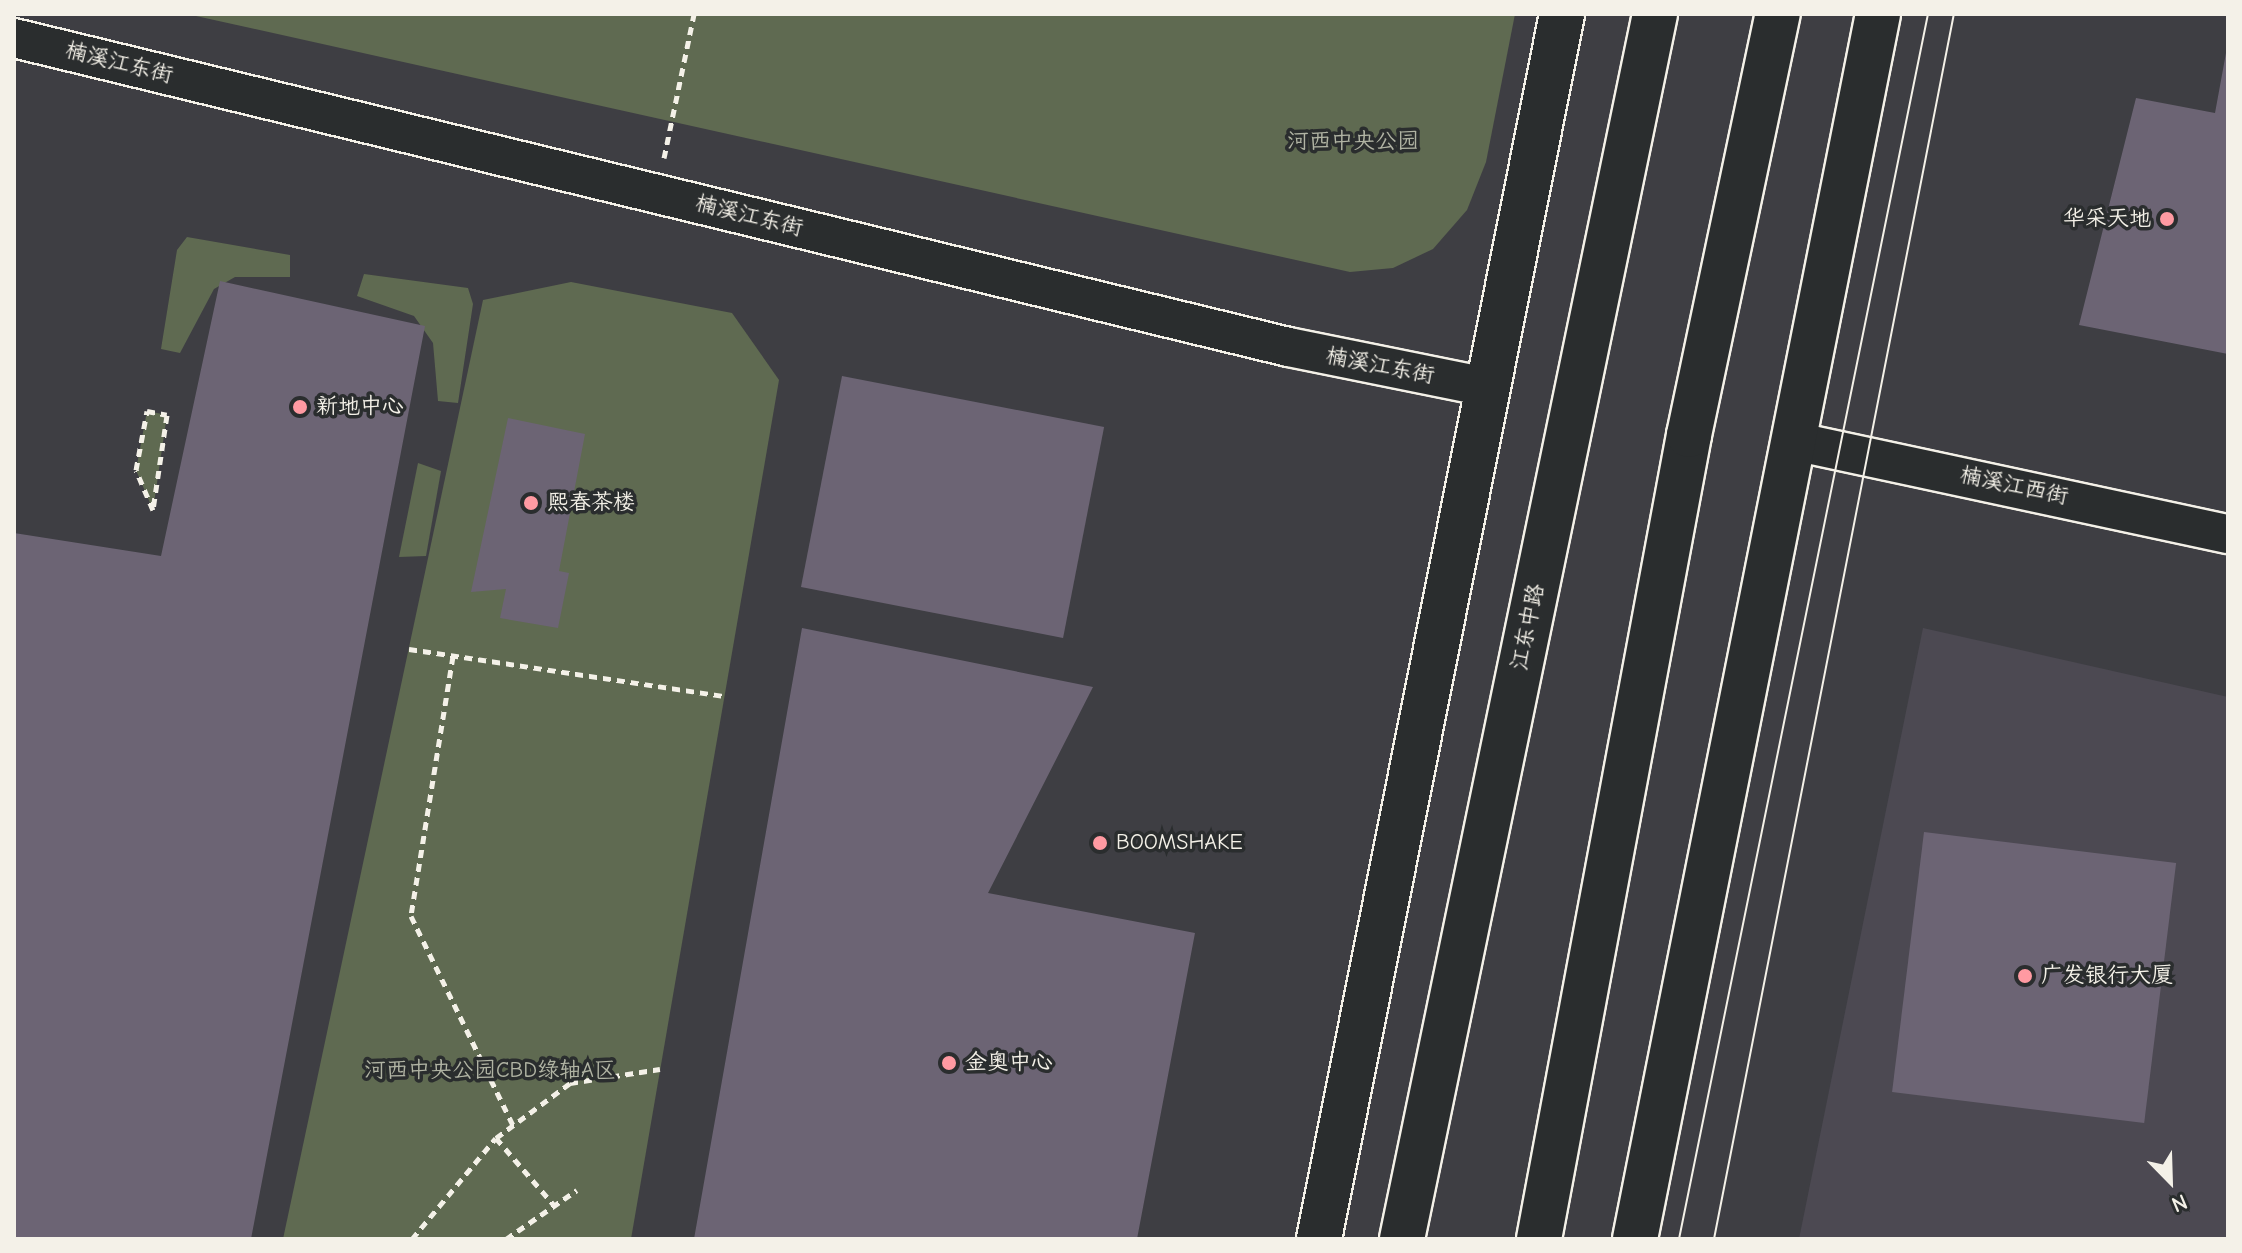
<!DOCTYPE html>
<html>
<head>
<meta charset="utf-8">
<style>
  body { margin:0 }
  #map { position:relative; width:2242px; height:1253px; overflow:hidden; background:#3e3e43; font-family:"Comic Neue","LXGW WenKai TC",sans-serif }
  div>[style] { position:absolute }
  .built>* { inset:0; background:#4c4952 }
  .green>* { inset:0; background:#5f6a51 }
  .building>* { inset:0; background:#6c6474; transform-origin:0 0 }
  .path>* { height:5px; margin-top:-2.5px; transform-origin:0; background:repeating-linear-gradient(90deg,#f4f1e8 0 8px,transparent 0 14px) }
  .roads { filter:drop-shadow(2px 0 #f4f1e8) drop-shadow(-2px 0 #f4f1e8) drop-shadow(0 2px #f4f1e8) drop-shadow(0 -2px #f4f1e8) }
  .street>* { height:38px; margin:-19px; padding:0 19px; transform-origin:19px; border-radius:19px; background:#2a2d2e }
  .secondary>* { height:44px; margin:-22px; padding:0 22px; transform-origin:22px; border-radius:22px; background:#2a2d2e }
  .primary>* { height:44px; margin:-22px; padding:0 22px; transform-origin:22px; border-radius:22px; background:#2a2d2e }
  .tram>* { height:2px; margin:-1px; padding:0 1px; transform-origin:1px; border-radius:1px; background:#f4f1e8 }
  .dots>* { width:22px; height:22px; translate:-50% -50%; box-sizing:border-box; border:4px solid #2a2d2e; border-radius:50% }
  span { translate:-50% -50%; white-space:nowrap; text-align:center; line-height:1.15; -webkit-text-stroke:7px #2a2d2e; paint-order:stroke }
  .street-label { font-size:22px; color:#f4f1e8 }
  .park-label { font-size:22px; color:#b1b4a4 }
  .poi-label { font-size:22px; color:#f4f1e8 }
  .right { translate:-100% -50%; text-align:right }
  .left { translate:0 -50%; text-align:left }
  .frame { position:absolute; inset:0; border:16px solid #f4f1e8; pointer-events:none }
  .north { position:absolute; left:2130px; top:1141px; width:80px; height:80px; -webkit-text-stroke:6px #2a2d2e; paint-order:stroke; rotate:157deg; font-size:22px; font-weight:700; line-height:32px; text-align:center; color:#f4f1e8 }
  .north::after { content:''; display:block; margin:auto; width:28px; height:36px; background:#f4f1e8; clip-path:polygon(50% 0,100% 100%,50% 72%,0 100%) }
</style>
</head>
<body>
<div id="map">
  <div class="built">
    <div style="clip-path:polygon(1923px 628px,2228px 697px,2228px 1239px,1799px 1239px)"></div>
  </div>
  <div class="green">
    <div style="clip-path:polygon(187px 14px,1515px 14px,1486px 162px,1467px 210px,1433px 249px,1393px 268px,1350px 272px)"></div>
    <div style="clip-path:polygon(187px 237px,290px 255px,290px 277px,235px 277px,214px 289px,180px 353px,161px 349px,177px 250px)"></div>
    <div style="clip-path:polygon(364px 274px,468px 288px,473px 304px,458px 403px,438px 401px,433px 343px,414px 316px,357px 296px)"></div>
    <div style="clip-path:polygon(571px 282px,732px 313px,779px 380px,631px 1239px,283px 1239px,483px 300px)"></div>
    <div style="clip-path:polygon(147px 411px,167px 415px,153px 510px,136px 470px)"></div>
    <div style="clip-path:polygon(418px 463px,441px 471px,426px 556px,399px 557px)"></div>
  </div>
  <div class="building">
    <div style="clip-path:polygon(2228px 42px,2228px 354px,2079px 325px,2136px 98px,2215px 113px)"></div>
    <div style="clip-path:polygon(220px 281px,425px 326px,251px 1239px,14px 1239px,14px 533px,161px 556px)"></div>
    <div style="left:842px;top:376px;width:267px;height:215px;rotate:11deg"></div>
    <div style="clip-path:polygon(508px 418px,585px 434px,559px 571px,569px 573px,558px 628px,500px 618px,506px 589px,471px 592px)"></div>
    <div style="clip-path:polygon(802px 628px,1093px 687px,988px 893px,1195px 933px,1137px 1239px,694px 1239px)"></div>
    <div style="left:1924px;top:832px;width:254px;height:262px;rotate:7deg"></div>
  </div>
  <div class="path">
    <div style="left:664px;top:158px;width:147px;rotate:-78.2deg"></div>
    <div style="left:147px;top:411px;width:20px;rotate:11deg"></div>
    <div style="left:167px;top:415px;width:96px;rotate:98.4deg"></div>
    <div style="left:153px;top:510px;width:43px;rotate:-113deg"></div>
    <div style="left:136px;top:470px;width:60px;rotate:-79.4deg"></div>
    <div style="left:409px;top:649px;width:319px;rotate:8.5deg"></div>
    <div style="left:453px;top:656px;width:263px;rotate:99.2deg"></div>
    <div style="left:411px;top:916px;width:233px;rotate:64deg"></div>
    <div style="left:496px;top:1138px;width:89px;rotate:49.1deg"></div>
    <div style="left:412px;top:1239px;width:131px;rotate:-50.3deg"></div>
    <div style="left:496px;top:1138px;width:92px;rotate:-36.6deg"></div>
    <div style="left:570px;top:1083px;width:91px;rotate:-8.8deg"></div>
    <div style="left:506px;top:1239px;width:86px;rotate:-34.6deg"></div>
  </div>
  <div class="roads">
    <div class="street">
      <div style="left:14px;top:38px;width:1311px;rotate:13.63deg"></div>
      <div style="left:1288px;top:347px;width:202px;rotate:11.4deg"></div>
      <div style="left:1798px;top:442px;width:440px;rotate:12.1deg"></div>
    </div>
    <div class="secondary">
      <div style="left:1319px;top:1239px;width:1249px;rotate:-78.78deg"></div>
      <div style="left:1635px;top:1239px;width:1249px;rotate:-78.78deg"></div>
    </div>
    <div class="primary">
      <div style="left:1402px;top:1239px;width:1251px;rotate:-78.33deg"></div>
      <div style="left:1539px;top:1239px;width:818px;rotate:-79.43deg"></div>
      <div style="left:1689px;top:435px;width:430px;rotate:-78.1deg"></div>
    </div>
  </div>
  <div class="tram">
    <div style="left:1679px;top:1239px;width:1250px;rotate:-78.51deg"></div>
    <div style="left:1714px;top:1239px;width:1248px;rotate:-78.92deg"></div>
  </div>
  <div class="dots">
    <div style="left:2167px;top:219px;background:#ff9aa2"></div>
    <div style="left:300px;top:407px;background:#ff9aa2"></div>
    <div style="left:531px;top:503px;background:#ff9aa2"></div>
    <div style="left:1100px;top:843px;background:#ff9aa2"></div>
    <div style="left:2025px;top:976px;background:#ff9aa2"></div>
    <div style="left:949px;top:1063px;background:#ff9aa2"></div>
  </div>
  <div class="street-label">
    <span style="left:119px;top:63px;rotate:14deg">楠溪江东街</span>
    <span style="left:749px;top:216px;rotate:14deg">楠溪江东街</span>
    <span style="left:1380px;top:366px;rotate:11deg">楠溪江东街</span>
    <span style="left:2014px;top:486px;rotate:12deg">楠溪江西街</span>
    <span style="left:1528px;top:627px;rotate:-78deg">江东中路</span>
  </div>
  <div class="park-label">
    <span style="left:1353px;top:142px">河西中央公园</span>
    <span style="left:490px;top:1071px">河西中央公园CBD绿轴A区</span>
  </div>
  <div class="poi-label">
    <span class="right" style="left:2151px;top:219px">华采天地</span>
    <span class="left" style="left:316px;top:407px">新地中心</span>
    <span class="left" style="left:547px;top:503px">熙春茶楼</span>
    <span class="left" style="left:1116px;top:843px">BOOMSHAKE</span>
    <span class="left" style="left:2041px;top:976px">广发银行大厦</span>
    <span class="left" style="left:965px;top:1063px">金奥中心</span>
  </div>
  <div class="frame"></div>
  <div class="north">N</div>
</div>
</body>
</html>
